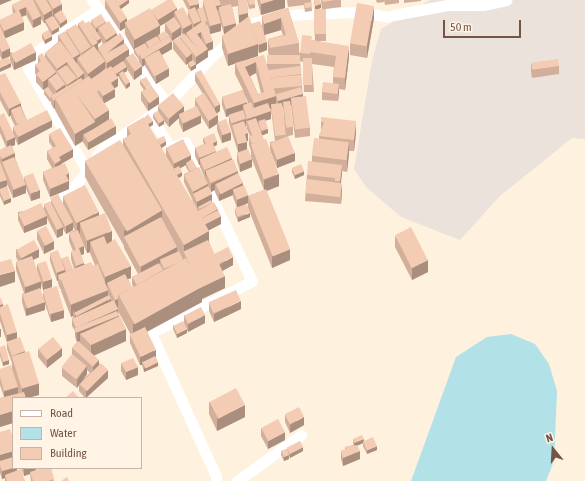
<!DOCTYPE html>
<html>
<head>
<meta charset="utf-8">
<style>
  body { margin:0 }
  #map { position:relative; width:585px; height:481px; overflow:hidden; background:#fef1de; font-family:"Asap Condensed",sans-serif }
  div>[style] { position:absolute }
  .industrial>* { inset:0; background:#ebe2db }
  .water>* { inset:0; background:#b2e1e8 }
  .minor>* { height:11px; margin:-5.5px; padding:0 5.5px; transform-origin:5.5px; border-radius:5.5px; background:#fff }
  .wall>* { inset:0; background:#d2af9b }
  .shaded-wall>* { inset:0; background:#ab8f7e; transform-origin:0 0 }
  .building>* { inset:0; background:#f4ccb4; transform-origin:0 0 }
  span { translate:-50% -50%; white-space:nowrap; text-align:center; line-height:1.15; -webkit-text-stroke:3.5px #fff4e6; paint-order:stroke }
  .legend { position:absolute; left:12px; top:397px; width:130px; height:72px; box-sizing:border-box; background:#fff4e6; border:1px solid #c7b4a6; margin:0; padding:5px 7px; list-style:none; font-size:12px; color:#745545 }
  .legend li { display:flex; align-items:center; gap:8px; height:20px }
  .legend b { width:20px; border:1px solid #c7b4a6 }
  .north { position:absolute; left:533px; top:429px; width:40px; height:40px; -webkit-text-stroke:3px #fff4e6; paint-order:stroke; rotate:342deg; font-size:11px; font-weight:700; line-height:16px; text-align:center; color:#745545 }
  .north::after { content:''; display:block; margin:auto; width:14px; height:18px; background:#745545; clip-path:polygon(50% 0,100% 100%,50% 72%,0 100%) }
  .scale { position:absolute; left:443px; top:20px; width:78px; height:18px; box-sizing:border-box; border:2px solid #745545; border-top:0; padding-left:5px; font-size:12px; line-height:14px; white-space:nowrap; color:#745545; -webkit-text-stroke:3px #fff4e6; paint-order:stroke }
</style>
</head>
<body>
<div id="map">
  <div class="industrial">
    <div style="clip-path:polygon(430px 0,585px 0,585px 139px,572px 138px,500px 196px,460px 240px,401px 217px,366px 187px,354px 169px,372px 61px,381px 29px)"></div>
  </div>
  <div class="water">
    <div style="clip-path:polygon(511px 334px,535px 344px,549px 364px,557px 391px,554px 461px,546px 481px,411px 481px,456px 357px,487px 337px)"></div>
  </div>
  <div class="minor">
    <div style="left:394px;top:15px;width:54px;rotate:-10.7deg"></div>
    <div style="left:447px;top:5px;width:36px"></div>
    <div style="left:483px;top:5px;width:24px;rotate:-12deg"></div>
    <div style="left:167px;top:104px;width:62px;rotate:-47deg"></div>
    <div style="left:209px;top:59px;width:52px;rotate:-41.9deg"></div>
    <div style="left:248px;top:24px;width:37px;rotate:-14deg"></div>
    <div style="left:284px;top:15px;width:74px;rotate:-2.3deg"></div>
    <div style="left:358px;top:12px;width:31px;rotate:9deg"></div>
    <div style="left:150px;top:116px;width:38px;rotate:57deg"></div>
    <div style="left:171px;top:148px;width:15px;rotate:-23deg"></div>
    <div style="left:185px;top:142px;width:154px;rotate:64.3deg"></div>
    <div style="left:252px;top:281px;width:114px;rotate:152.8deg"></div>
    <div style="left:151px;top:333px;width:157px;rotate:65.6deg"></div>
    <div style="left:216px;top:476px;width:5px;rotate:90deg"></div>
    <div style="left:86px;top:169px;width:116px;rotate:-119.9deg"></div>
    <div style="left:28px;top:68px;width:12px;rotate:-35deg"></div>
    <div style="left:38px;top:61px;width:9px;rotate:-117deg"></div>
    <div style="left:34px;top:53px;width:78px;rotate:-34.5deg"></div>
    <div style="left:49px;top:205px;width:23px;rotate:-29deg"></div>
    <div style="left:69px;top:194px;width:56px;rotate:-53.7deg"></div>
    <div style="left:102px;top:149px;width:79px;rotate:-34.7deg"></div>
    <div style="left:167px;top:104px;width:128px;rotate:-125.8deg"></div>
    <div style="left:237px;top:481px;width:79px;rotate:-35.7deg"></div>
  </div>
  <div class="wall">
    <div style="clip-path:polygon(22px 0,60px 0,62px 11px,67px 23px,60px 28px,54px 18px,54px 16px,53px 17px,59px 31px,52px 35px,52px 40px,45px 44px,42px 38px,42px 34px,49px 30px,45px 23px,44px 23px,41px 19px,41px 24px,33px 28px,26px 15px,22px 17px,24px 30px,5px 38px,10px 56px,8px 57px,11px 67px,2px 60px,0 56px,0 20px,13px 14px,12px 5px)"></div>
    <div style="clip-path:polygon(evenodd,105px 0,129px 0,129px 3px,121px 9px,127px 21px,151px 10px,177px 10px,188px 17px,188px 10px,183px 0,198px 0,199px 9px,203px 8px,203px 1px,206px 0,247px 0,248px 17px,252px 25px,262px 25px,262px 16px,288px 8px,299px 43px,299px 55px,292px 56px,299px 55px,299px 53px,312px 40px,315px 41px,314px 9px,315px 9px,314px 0,320px 0,321px 8px,317px 9px,322px 9px,321px 0,341px 0,341px 7px,326px 9px,326px 41px,319px 41px,349px 57px,345px 90px,339px 89px,338px 101px,322px 100px,322px 92px,333px 83px,333px 77px,334px 67px,312px 64px,314px 92px,304px 92px,303px 62px,300px 61px,302px 86px,303px 97px,310px 128px,310px 136px,295px 138px,291px 105px,290px 105px,293px 127px,293px 135px,288px 136px,295px 161px,277px 168px,270px 150px,270px 142px,275px 141px,271px 109px,270px 109px,271px 119px,265px 120px,268px 133px,262px 135px,279px 186px,266px 191px,290px 260px,272px 268px,248px 208px,248px 203px,237px 208px,233px 197px,233px 195px,219px 201px,215px 192px,215px 190px,211px 192px,208px 186px,212px 202px,218px 211px,221px 224px,208px 230px,209px 242px,214px 255px,233px 265px,222px 271px,225px 288px,202px 299px,202px 302px,147px 332px,156px 358px,158px 366px,144px 372px,142px 365px,140px 365px,130px 343px,130px 335px,131px 335px,118px 311px,126px 341px,94px 355px,108px 378px,85px 398px,79px 391px,79px 385px,77px 388px,62px 376px,62px 368px,72px 355px,72px 348px,77px 342px,75px 337px,75px 331px,72px 326px,72px 318px,73px 318px,73px 316px,71px 317px,61px 291px,61px 289px,60px 289px,58px 283px,58px 281px,57px 281px,50px 261px,50px 253px,61px 259px,73px 269px,74px 269px,71px 259px,71px 251px,73px 251px,69px 241px,69px 233px,75px 230px,73px 227px,73px 230px,66px 234px,63px 229px,63px 235px,57px 238px,47px 218px,47px 224px,24px 233px,18px 220px,18px 212px,44px 208px,44px 204px,51px 203px,51px 199px,63px 204px,63px 196px,99px 216px,131px 278px,128px 279px,132px 288px,133px 287px,132px 284px,132px 277px,138px 274px,124px 248px,124px 246px,85px 177px,85px 162px,123px 146px,123px 139px,127px 137px,127px 127px,153px 125px,149px 127px,157px 140px,166px 145px,161px 148px,164px 154px,166px 155px,166px 147px,191px 160px,197px 168px,205px 178px,200px 167px,200px 165px,199px 165px,195px 156px,195px 148px,204px 144px,203px 142px,203px 138px,217px 145px,214px 146px,216px 152px,232px 159px,243px 185px,248px 196px,264px 190px,251px 157px,251px 151px,249px 145px,249px 137px,250px 136px,247px 129px,246px 124px,246px 127px,248px 141px,247px 141px,247px 149px,252px 167px,240px 172px,237px 161px,237px 153px,238px 152px,229px 123px,229px 116px,226px 117px,222px 105px,222px 97px,243px 90px,235px 74px,235px 63px,228px 66px,222px 48px,222px 36px,226px 33px,224px 34px,221px 24px,221px 31px,210px 34px,207px 24px,207px 26px,213px 49px,208px 51px,208px 57px,196px 65px,196px 68px,191px 71px,188px 67px,188px 63px,192px 60px,192px 59px,186px 65px,173px 49px,173px 41px,180px 38px,180px 37px,182px 35px,181px 33px,181px 35px,172px 41px,172px 49px,162px 55px,169px 76px,156px 84px,145px 66px,145px 65px,142px 66px,142px 74px,134px 80px,127px 69px,127px 71px,124px 72px,130px 86px,126px 89px,119px 78px,119px 76px,117px 77px,118px 86px,114px 88px,115px 97px,104px 103px,109px 119px,116px 134px,88px 150px,83px 142px,83px 141px,75px 146px,55px 110px,55px 108px,54px 109px,51px 104px,51px 101px,50px 102px,44px 94px,44px 90px,48px 88px,48px 87px,43px 90px,36px 82px,36px 75px,35px 73px,35px 65px,38px 63px,38px 56px,45px 57px,45px 53px,58px 42px,58px 35px,66px 33px,66px 30px,78px 26px,78px 24px,91px 23px,91px 20px,106px 22px,124px 43px,129px 55px,139px 62px,139px 60px,134px 53px,134px 51px,125px 34px,125px 28px,120px 31px,105px 8px,105px 0,238px 6px,239px 23px,240px 23px,236px 26px,232px 7px,238px 6px,105px 0,165px 23px,165px 31px,169px 36px,168px 36px,160px 34px,160px 26px,165px 23px,105px 0,281px 30px,283px 35px,268px 39px,268px 51px,269px 57px,267px 58px,267px 64px,247px 59px,258px 56px,258px 50px,259px 53px,267px 50px,265px 35px,281px 30px,105px 0,101px 40px,103px 44px,98px 48px,98px 44px,101px 42px,101px 40px,105px 0,105px 68px,106px 69px,95px 77px,105px 69px,105px 68px,105px 0,256px 73px,261px 93px,258px 94px,250px 76px,256px 73px,105px 0,244px 94px,248px 102px,247px 103px,244px 94px,105px 0,282px 107px,283px 107px,285px 128px,282px 107px,105px 0,186px 165px,186px 167px,189px 172px,184px 174px,184px 182px,193px 201px,191px 200px,178px 178px,182px 176px,180px 168px,186px 165px,105px 0,82px 241px,87px 253px,90px 252px,90px 253px,95px 265px,93px 266px,84px 264px,81px 255px,84px 254px,82px 241px,105px 0,87px 370px,90px 373px,83px 379px,87px 374px,87px 370px)"></div>
    <div style="clip-path:polygon(247px 0,255px 0,255px 8px,249px 9px)"></div>
    <div style="clip-path:polygon(257px 0,285px 0,285px 8px,261px 15px)"></div>
    <div style="clip-path:polygon(287px 0,311px 0,312px 11px,305px 12px,304px 5px,288px 7px)"></div>
    <div style="clip-path:polygon(376px 0,384px 0,384px 2px,377px 3px)"></div>
    <div style="clip-path:polygon(384px 0,399px 0,399px 3px,385px 5px)"></div>
    <div style="clip-path:polygon(404px 0,421px 0,421px 1px,404px 3px)"></div>
    <div style="clip-path:polygon(374px 18px,367px 58px,350px 55px,350px 43px)"></div>
    <div style="clip-path:polygon(10px 52px,36px 60px,14px 70px,10px 60px)"></div>
    <div style="clip-path:polygon(531px 64px,559px 66px,559px 74px,532px 78px,531px 72px)"></div>
    <div style="clip-path:polygon(195px 73px,220px 111px,217px 113px,218px 121px,231px 140px,222px 143px,217px 130px,217px 124px,209px 129px,201px 116px,201px 123px,183px 132px,179px 123px,179px 118px,169px 127px,164px 121px,164px 124px,159px 127px,153px 118px,153px 114px,158px 111px,158px 106px,184px 112px,195px 107px,195px 99px,203px 94px,195px 81px)"></div>
    <div style="clip-path:polygon(0 75px,21px 106px,27px 120px,52px 127px,18px 145px,15px 139px,15px 145px,12px 146px,15px 158px,24px 181px,24px 177px,40px 198px,31px 201px,26px 188px,26px 193px,13px 198px,7px 184px,7px 187px,11px 202px,4px 205px,0 196px,0 150px,6px 147px,0 133px,0 115px,13px 133px,13px 127px,15px 126px,11px 118px,11px 115px,9px 117px,0 100px)"></div>
    <div style="clip-path:polygon(140px 80px,159px 104px,148px 111px,141px 100px,141px 92px,144px 90px,140px 84px)"></div>
    <div style="clip-path:polygon(321px 117px,356px 133px,354px 151px,349px 151px,347px 172px,342px 171px,341px 183px,342px 191px,341px 204px,305px 201px,307px 175px,312px 161px,312px 156px,319px 139px,319px 136px,321px 131px)"></div>
    <div style="clip-path:polygon(49px 134px,73px 157px,61px 164px,69px 181px,69px 189px,50px 197px,43px 180px,43px 172px,52px 168px,47px 159px,47px 151px,53px 148px,49px 142px)"></div>
    <div style="clip-path:polygon(292px 168px,304px 175px,295px 179px,292px 172px)"></div>
    <div style="clip-path:polygon(235px 209px,250px 217px,238px 222px,235px 213px)"></div>
    <div style="clip-path:polygon(37px 231px,54px 249px,44px 254px,37px 239px)"></div>
    <div style="clip-path:polygon(395px 236px,428px 272px,412px 280px,395px 247px)"></div>
    <div style="clip-path:polygon(16px 249px,39px 257px,33px 260px,37px 271px,37px 264px,52px 287px,43px 290px,41px 284px,40px 289px,45px 310px,26px 316px,22px 302px,22px 294px,24px 293px,16px 270px,16px 262px,18px 261px,16px 257px)"></div>
    <div style="clip-path:polygon(43px 290px,64px 318px,51px 322px,43px 298px)"></div>
    <div style="clip-path:polygon(0 298px,17px 338px,25px 353px,39px 395px,13px 398px,13px 423px,0 427px,0 398px,4px 397px,0 385px,0 369px,12px 368px,12px 363px,7px 349px,7px 343px,0 321px)"></div>
    <div style="clip-path:polygon(209px 303px,241px 309px,214px 322px,209px 311px)"></div>
    <div style="clip-path:polygon(184px 315px,205px 323px,188px 332px,184px 323px)"></div>
    <div style="clip-path:polygon(173px 325px,187px 333px,177px 338px,173px 329px)"></div>
    <div style="clip-path:polygon(0 347px,9px 364px,3px 366px,0 356px)"></div>
    <div style="clip-path:polygon(38px 349px,62px 356px,47px 368px,38px 357px)"></div>
    <div style="clip-path:polygon(121px 363px,138px 375px,126px 380px,121px 371px)"></div>
    <div style="clip-path:polygon(209px 402px,245px 417px,217px 431px,209px 414px)"></div>
    <div style="clip-path:polygon(285px 414px,304px 425px,290px 433px,285px 422px)"></div>
    <div style="clip-path:polygon(261px 428px,285px 440px,268px 449px,261px 436px)"></div>
    <div style="clip-path:polygon(0 432px,13px 468px,17px 468px,17px 470px,25px 481px,5px 481px,5px 478px,2px 479px,0 473px)"></div>
    <div style="clip-path:polygon(353px 439px,364px 441px,377px 450px,367px 454px,363px 446px,363px 443px,357px 446px,360px 459px,343px 466px,341px 459px,341px 451px,345px 450px,345px 447px,354px 445px,353px 443px)"></div>
    <div style="clip-path:polygon(287px 448px,303px 451px,290px 458px,289px 456px,289px 459px,284px 461px,281px 455px,281px 451px,287px 449px)"></div>
    <div style="clip-path:polygon(21px 468px,36px 468px,36px 470px,54px 468px,51px 469px,54px 481px,31px 481px,30px 474px,24px 476px)"></div>
  </div>
  <div class="shaded-wall">
    <div style="clip-path:polygon(0 0,12px 0,0 5px)"></div>
    <div style="clip-path:polygon(128px 0,129px 0,129px 3px,118px 11px,118px 7px)"></div>
    <div style="clip-path:polygon(274px 0,285px 0,285px 8px,261px 15px,261px 4px)"></div>
    <div style="clip-path:polygon(62px 4px,62px 12px,54px 14px,54px 16px,53px 17px,53px 9px)"></div>
    <div style="clip-path:polygon(199px 4px,199px 12px,197px 9px,197px 12px,190px 14px,190px 6px)"></div>
    <div style="clip-path:polygon(321px 4px,321px 8px,315px 10px,315px 6px)"></div>
    <div style="clip-path:polygon(221px 5px,221px 9px,219px 8px,219px 10px,216px 10px,216px 6px)"></div>
    <div style="clip-path:polygon(374px 6px,374px 18px,367px 58px,367px 46px)"></div>
    <div style="clip-path:polygon(26px 7px,26px 15px,19px 18px,19px 10px)"></div>
    <div style="clip-path:polygon(177px 8px,177px 16px,174px 12px,174px 18px,160px 26px,160px 37px,158px 35px,158px 38px,146px 42px,146px 45px,135px 51px,134px 49px,134px 51px,134px 40px,158px 27px,158px 20px)"></div>
    <div style="clip-path:polygon(52px 10px,52px 18px,45px 20px,45px 23px,44px 23px,44px 15px)"></div>
    <div style="clip-path:polygon(248px 13px,248px 21px,239px 23px,239px 15px)"></div>
    <div style="clip-path:polygon(41px 16px,41px 24px,33px 28px,33px 20px)"></div>
    <div style="clip-path:polygon(127px 18px,127px 26px,125px 22px,125px 28px,120px 31px,120px 23px)"></div>
    <div style="clip-path:polygon(281px 18px,281px 30px,264px 35px,264px 24px)"></div>
    <div style="clip-path:polygon(67px 19px,67px 23px,60px 28px,60px 24px)"></div>
    <div style="clip-path:polygon(201px 21px,201px 29px,194px 32px,194px 24px)"></div>
    <div style="clip-path:polygon(24px 22px,24px 30px,4px 39px,4px 31px)"></div>
    <div style="clip-path:polygon(221px 23px,221px 31px,210px 34px,210px 26px)"></div>
    <div style="clip-path:polygon(236px 23px,236px 30px,224px 34px,224px 26px)"></div>
    <div style="clip-path:polygon(192px 24px,192px 32px,186px 33px,186px 35px,183px 37px,183px 29px)"></div>
    <div style="clip-path:polygon(59px 27px,59px 31px,52px 35px,52px 31px)"></div>
    <div style="clip-path:polygon(181px 27px,181px 35px,172px 41px,172px 33px)"></div>
    <div style="clip-path:polygon(98px 28px,98px 32px,96px 33px,96px 29px)"></div>
    <div style="clip-path:polygon(201px 32px,201px 40px,197px 34px)"></div>
    <div style="clip-path:polygon(117px 33px,117px 41px,106px 48px,106px 40px)"></div>
    <div style="clip-path:polygon(52px 36px,52px 40px,45px 44px,45px 40px)"></div>
    <div style="clip-path:polygon(101px 38px,101px 42px,98px 44px,98px 51px,92px 54px,92px 46px,97px 41px)"></div>
    <div style="clip-path:polygon(124px 39px,124px 47px,107px 53px)"></div>
    <div style="clip-path:polygon(172px 41px,172px 49px,148px 63px,145px 59px,145px 65px,142px 67px,142px 59px)"></div>
    <div style="clip-path:polygon(213px 41px,213px 49px,208px 51px,208px 57px,196px 65px,196px 57px,206px 50px,206px 44px)"></div>
    <div style="clip-path:polygon(267px 42px,267px 50px,259px 53px,259px 45px)"></div>
    <div style="clip-path:polygon(258px 44px,258px 56px,228px 66px,228px 54px)"></div>
    <div style="clip-path:polygon(349px 46px,349px 57px,345px 90px,345px 78px)"></div>
    <div style="clip-path:polygon(91px 47px,91px 55px,82px 61px,82px 54px)"></div>
    <div style="clip-path:polygon(10px 48px,10px 56px,2px 60px,2px 52px)"></div>
    <div style="clip-path:polygon(129px 49px,129px 57px,125px 58px,125px 60px,107px 71px,107px 63px)"></div>
    <div style="clip-path:polygon(36px 52px,36px 60px,14px 70px,14px 62px)"></div>
    <div style="clip-path:polygon(192px 53px,192px 61px,186px 65px,186px 57px)"></div>
    <div style="clip-path:polygon(80px 54px,80px 62px,77px 59px,77px 64px,73px 66px,73px 58px)"></div>
    <div style="clip-path:polygon(105px 61px,105px 69px,88px 82px,88px 74px)"></div>
    <div style="clip-path:polygon(67px 62px,67px 70px,57px 71px,57px 77px,57px 69px)"></div>
    <div style="clip-path:polygon(256px 62px,256px 73px,245px 79px,245px 67px)"></div>
    <div style="clip-path:polygon(11px 63px,11px 67px,0 72px,0 68px)"></div>
    <div style="clip-path:polygon(196px 64px,196px 68px,191px 71px,191px 67px)"></div>
    <div style="clip-path:polygon(142px 66px,142px 74px,134px 80px,134px 72px)"></div>
    <div style="clip-path:polygon(127px 67px,127px 71px,119px 76px,119px 74px,119px 76px,115px 78px,115px 74px)"></div>
    <div style="clip-path:polygon(169px 68px,169px 76px,156px 84px,156px 76px)"></div>
    <div style="clip-path:polygon(56px 72px,56px 80px,48px 80px,48px 87px,43px 90px,43px 82px)"></div>
    <div style="clip-path:polygon(84px 73px,84px 81px,78px 86px,78px 78px)"></div>
    <div style="clip-path:polygon(77px 78px,77px 86px,67px 93px,67px 85px)"></div>
    <div style="clip-path:polygon(118px 78px,118px 86px,111px 91px,111px 83px)"></div>
    <div style="clip-path:polygon(130px 82px,130px 86px,126px 89px,126px 85px)"></div>
    <div style="clip-path:polygon(65px 84px,65px 92px,56px 99px,56px 91px)"></div>
    <div style="clip-path:polygon(339px 84px,339px 92px,338px 101px,338px 93px)"></div>
    <div style="clip-path:polygon(115px 89px,115px 97px,103px 104px,103px 96px)"></div>
    <div style="clip-path:polygon(303px 94px,303px 102px,291px 98px,291px 105px,284px 107px,283px 102px,283px 107px,278px 109px,278px 101px)"></div>
    <div style="clip-path:polygon(159px 96px,159px 104px,148px 111px,148px 103px)"></div>
    <div style="clip-path:polygon(276px 96px,276px 107px,271px 104px,271px 109px,254px 114px,254px 103px)"></div>
    <div style="clip-path:polygon(55px 100px,55px 108px,54px 109px,54px 101px)"></div>
    <div style="clip-path:polygon(247px 102px,247px 110px,243px 105px,243px 111px,226px 117px,226px 109px)"></div>
    <div style="clip-path:polygon(21px 103px,21px 111px,11px 110px,11px 115px,9px 117px,9px 109px)"></div>
    <div style="clip-path:polygon(220px 104px,220px 111px,215px 115px,215px 107px)"></div>
    <div style="clip-path:polygon(184px 106px,184px 114px,179px 115px,179px 118px,169px 127px,169px 119px)"></div>
    <div style="clip-path:polygon(109px 110px,109px 122px,83px 134px,83px 141px,75px 146px,75px 134px,95px 122px,95px 119px)"></div>
    <div style="clip-path:polygon(271px 111px,271px 119px,258px 123px,247px 121px,247px 119px)"></div>
    <div style="clip-path:polygon(201px 115px,201px 123px,183px 132px,183px 124px)"></div>
    <div style="clip-path:polygon(218px 115px,218px 123px,217px 122px,217px 124px,209px 129px,209px 121px)"></div>
    <div style="clip-path:polygon(246px 119px,246px 127px,234px 131px,232px 124px)"></div>
    <div style="clip-path:polygon(52px 120px,52px 127px,18px 145px,18px 137px)"></div>
    <div style="clip-path:polygon(164px 120px,164px 124px,159px 127px,159px 123px)"></div>
    <div style="clip-path:polygon(153px 121px,153px 125px,143px 131px,143px 127px)"></div>
    <div style="clip-path:polygon(356px 121px,356px 133px,354px 151px,354px 140px)"></div>
    <div style="clip-path:polygon(116px 126px,116px 134px,88px 150px,88px 142px)"></div>
    <div style="clip-path:polygon(268px 129px,268px 133px,261px 136px,261px 132px)"></div>
    <div style="clip-path:polygon(231px 132px,231px 140px,222px 143px,222px 135px)"></div>
    <div style="clip-path:polygon(248px 133px,248px 141px,245px 142px,245px 134px)"></div>
    <div style="clip-path:polygon(15px 137px,15px 145px,7px 148px,7px 141px)"></div>
    <div style="clip-path:polygon(166px 141px,166px 145px,160px 149px,160px 145px)"></div>
    <div style="clip-path:polygon(217px 141px,217px 145px,207px 150px,207px 146px)"></div>
    <div style="clip-path:polygon(247px 142px,247px 149px,238px 152px,238px 144px)"></div>
    <div style="clip-path:polygon(349px 142px,349px 154px,347px 172px,347px 160px)"></div>
    <div style="clip-path:polygon(73px 149px,73px 157px,61px 164px,61px 168px,55px 172px,55px 164px,59px 157px)"></div>
    <div style="clip-path:polygon(216px 151px,216px 159px,200px 159px,200px 165px,199px 165px,199px 157px)"></div>
    <div style="clip-path:polygon(15px 153px,15px 161px,2px 162px,2px 159px)"></div>
    <div style="clip-path:polygon(295px 153px,295px 161px,277px 168px,277px 160px)"></div>
    <div style="clip-path:polygon(191px 155px,191px 162px,186px 163px,186px 165px,175px 171px,174px 170px,174px 163px)"></div>
    <div style="clip-path:polygon(232px 158px,232px 166px,206px 172px,205px 178px,205px 170px)"></div>
    <div style="clip-path:polygon(252px 159px,252px 167px,240px 172px,240px 164px)"></div>
    <div style="clip-path:polygon(342px 165px,342px 173px,340px 189px,340px 181px)"></div>
    <div style="clip-path:polygon(238px 171px,238px 178px,215px 184px,215px 190px,211px 192px,211px 184px)"></div>
    <div style="clip-path:polygon(304px 171px,304px 175px,295px 179px,295px 175px)"></div>
    <div style="clip-path:polygon(182px 172px,182px 176px,177px 179px,177px 175px)"></div>
    <div style="clip-path:polygon(69px 173px,69px 189px,50px 197px,50px 189px,66px 175px)"></div>
    <div style="clip-path:polygon(279px 174px,279px 186px,264px 192px,264px 180px)"></div>
    <div style="clip-path:polygon(7px 180px,7px 188px,0 190px,0 182px)"></div>
    <div style="clip-path:polygon(243px 183px,243px 191px,233px 189px,233px 195px,219px 201px,219px 194px)"></div>
    <div style="clip-path:polygon(342px 183px,342px 191px,341px 204px,341px 196px)"></div>
    <div style="clip-path:polygon(208px 184px,208px 192px,193px 194px,193px 192px)"></div>
    <div style="clip-path:polygon(26px 185px,26px 193px,13px 198px,13px 190px)"></div>
    <div style="clip-path:polygon(40px 190px,40px 198px,31px 201px,31px 194px)"></div>
    <div style="clip-path:polygon(212px 194px,212px 202px,198px 207px,197px 210px,197px 202px)"></div>
    <div style="clip-path:polygon(248px 195px,248px 203px,237px 208px,237px 200px)"></div>
    <div style="clip-path:polygon(11px 198px,11px 202px,4px 205px,4px 201px)"></div>
    <div style="clip-path:polygon(218px 209px,218px 217px,198px 219px)"></div>
    <div style="clip-path:polygon(162px 210px,162px 226px,124px 236px,124px 247px,124px 231px)"></div>
    <div style="clip-path:polygon(99px 212px,99px 224px,80px 224px,80px 234px,77px 235px,77px 223px)"></div>
    <div style="clip-path:polygon(250px 213px,250px 217px,238px 222px,238px 218px)"></div>
    <div style="clip-path:polygon(47px 216px,47px 224px,24px 233px,24px 226px)"></div>
    <div style="clip-path:polygon(221px 216px,221px 224px,202px 234px,202px 226px)"></div>
    <div style="clip-path:polygon(73px 222px,73px 230px,66px 234px,66px 226px)"></div>
    <div style="clip-path:polygon(63px 227px,63px 235px,57px 238px,57px 230px)"></div>
    <div style="clip-path:polygon(112px 231px,112px 242px,94px 250px,90px 242px,90px 252px,87px 253px,87px 241px)"></div>
    <div style="clip-path:polygon(209px 231px,209px 246px,184px 252px,184px 245px)"></div>
    <div style="clip-path:polygon(54px 241px,54px 249px,44px 254px,44px 246px)"></div>
    <div style="clip-path:polygon(84px 246px,84px 254px,79px 256px,79px 248px)"></div>
    <div style="clip-path:polygon(177px 247px,177px 259px,160px 261px,160px 268px,141px 278px,141px 267px)"></div>
    <div style="clip-path:polygon(39px 249px,39px 257px,21px 266px,21px 258px)"></div>
    <div style="clip-path:polygon(290px 249px,290px 260px,272px 268px,272px 256px)"></div>
    <div style="clip-path:polygon(233px 257px,233px 265px,219px 273px,219px 265px)"></div>
    <div style="clip-path:polygon(428px 260px,428px 272px,412px 280px,412px 268px)"></div>
    <div style="clip-path:polygon(84px 263px,84px 271px,76px 274px,76px 266px)"></div>
    <div style="clip-path:polygon(131px 266px,131px 278px,109px 287px,107px 283px,107px 288px,105px 289px,105px 277px)"></div>
    <div style="clip-path:polygon(65px 270px,65px 278px,58px 275px,58px 281px,57px 281px,57px 273px)"></div>
    <div style="clip-path:polygon(15px 271px,15px 282px,0 287px,0 275px)"></div>
    <div style="clip-path:polygon(225px 276px,225px 288px,202px 299px,202px 302px,133px 339px,133px 324px,202px 287px)"></div>
    <div style="clip-path:polygon(52px 279px,52px 287px,43px 290px,43px 282px)"></div>
    <div style="clip-path:polygon(41px 281px,41px 289px,25px 294px,25px 286px)"></div>
    <div style="clip-path:polygon(108px 290px,108px 301px,111px 299px,111px 307px,75px 322px,75px 314px,73px 310px,73px 316px,71px 317px,71px 305px)"></div>
    <div style="clip-path:polygon(118px 299px,118px 307px,115px 308px,115px 300px)"></div>
    <div style="clip-path:polygon(241px 301px,241px 309px,214px 322px,214px 314px)"></div>
    <div style="clip-path:polygon(45px 302px,45px 310px,26px 316px,26px 308px)"></div>
    <div style="clip-path:polygon(3px 304px,3px 312px,0 313px,0 305px)"></div>
    <div style="clip-path:polygon(118px 309px,118px 316px,119px 316px,119px 324px,80px 334px,80px 341px,77px 342px,76px 326px)"></div>
    <div style="clip-path:polygon(64px 310px,64px 318px,51px 322px,51px 314px)"></div>
    <div style="clip-path:polygon(205px 315px,205px 323px,188px 332px,188px 324px)"></div>
    <div style="left:0;top:329px;width:1px;height:8px"></div>
    <div style="clip-path:polygon(126px 329px,126px 341px,91px 357px,91px 345px)"></div>
    <div style="clip-path:polygon(187px 329px,187px 333px,177px 338px,177px 334px)"></div>
    <div style="clip-path:polygon(17px 332px,17px 340px,7px 341px,7px 343px,7px 335px)"></div>
    <div style="clip-path:polygon(62px 348px,62px 356px,47px 368px,47px 360px)"></div>
    <div style="clip-path:polygon(156px 350px,156px 358px,142px 362px,142px 365px,140px 365px,140px 357px)"></div>
    <div style="clip-path:polygon(25px 351px,25px 359px,12px 357px,12px 355px)"></div>
    <div style="clip-path:polygon(9px 360px,9px 364px,3px 366px,3px 362px)"></div>
    <div style="clip-path:polygon(99px 360px,99px 368px,93px 375px,93px 367px)"></div>
    <div style="clip-path:polygon(158px 362px,158px 366px,144px 372px,144px 368px)"></div>
    <div style="clip-path:polygon(87px 366px,87px 374px,80px 384px,79px 383px,79px 385px,77px 388px,77px 380px)"></div>
    <div style="clip-path:polygon(138px 367px,138px 375px,126px 380px,126px 372px)"></div>
    <div style="clip-path:polygon(108px 370px,108px 378px,86px 398px,86px 390px)"></div>
    <div style="clip-path:polygon(39px 383px,39px 395px,28px 398px,22px 398px,22px 388px)"></div>
    <div style="clip-path:polygon(18px 387px,18px 394px,4px 399px,4px 391px)"></div>
    <div style="clip-path:polygon(245px 405px,245px 417px,217px 431px,217px 419px)"></div>
    <div style="clip-path:polygon(13px 411px,13px 423px,0 427px,0 415px)"></div>
    <div style="clip-path:polygon(304px 417px,304px 425px,290px 433px,290px 425px)"></div>
    <div style="clip-path:polygon(285px 432px,285px 440px,268px 449px,268px 441px)"></div>
    <div style="clip-path:polygon(364px 439px,364px 443px,363px 441px,363px 443px,354px 447px,354px 443px)"></div>
    <div style="clip-path:polygon(377px 446px,377px 450px,367px 454px,367px 450px)"></div>
    <div style="clip-path:polygon(303px 447px,303px 451px,290px 458px,290px 454px)"></div>
    <div style="clip-path:polygon(13px 451px,13px 459px,0 463px,0 455px)"></div>
    <div style="clip-path:polygon(360px 451px,360px 459px,343px 466px,343px 458px)"></div>
    <div style="clip-path:polygon(289px 455px,289px 459px,284px 461px,284px 457px)"></div>
    <div style="clip-path:polygon(13px 468px,17px 468px,17px 474px,5px 475px,5px 478px,2px 479px,2px 471px)"></div>
    <div style="clip-path:polygon(24px 468px,36px 468px,36px 472px,30px 472px,30px 474px,24px 476px)"></div>
  </div>
  <div class="building">
    <div style="clip-path:polygon(22px 0,33px 0,41px 16px,33px 20px,26px 7px,19px 10px,24px 22px,4px 31px,0 23px,0 20px,16px 12px,12px 5px)"></div>
    <div style="clip-path:polygon(35px 0,46px 0,52px 10px,44px 15px)"></div>
    <div style="clip-path:polygon(48px 0,60px 0,62px 4px,53px 9px)"></div>
    <div style="clip-path:polygon(105px 0,115px 0,127px 18px,120px 23px)"></div>
    <div style="clip-path:polygon(115px 0,128px 0,119px 6px)"></div>
    <div style="clip-path:polygon(167px 0,172px 0,177px 8px,158px 20px,151px 10px)"></div>
    <div style="clip-path:polygon(187px 0,198px 0,199px 4px,190px 6px)"></div>
    <div style="clip-path:polygon(206px 0,214px 0,221px 23px,210px 26px,203px 1px)"></div>
    <div style="clip-path:polygon(214px 0,219px 0,221px 5px,216px 6px)"></div>
    <div style="clip-path:polygon(238px 0,247px 0,248px 13px,239px 15px)"></div>
    <div style="clip-path:polygon(248px 0,255px 0,255px 4px,249px 5px)"></div>
    <div style="clip-path:polygon(260px 0,274px 0,261px 4px)"></div>
    <div style="clip-path:polygon(314px 0,320px 0,321px 4px,315px 6px)"></div>
    <div style="clip-path:polygon(322px 0,335px 0,323px 2px)"></div>
    <div style="left:311px;top:2px;width:5px;height:7px;rotate:79deg"></div>
    <div style="left:357px;top:3px;width:17px;height:41px;rotate:10deg"></div>
    <div style="left:231px;top:4px;width:20px;height:13px;rotate:75deg"></div>
    <div style="left:183px;top:7px;width:19px;height:10px;rotate:62deg"></div>
    <div style="left:195px;top:7px;width:15px;height:8px;rotate:67deg"></div>
    <div style="clip-path:polygon(203px 7px,207px 21px,205px 22px,204px 20px,202px 22px,197px 9px)"></div>
    <div style="left:150px;top:8px;width:20px;height:29px;rotate:60deg"></div>
    <div style="clip-path:polygon(288px 8px,299px 43px,270px 48px,268px 39px,286px 35px,281px 18px,264px 24px,262px 16px)"></div>
    <div style="left:314px;top:9px;width:12px;height:25px"></div>
    <div style="left:61px;top:10px;width:11px;height:8px;rotate:56deg"></div>
    <div style="left:101px;top:14px;width:9px;height:12px;rotate:58deg"></div>
    <div style="left:52px;top:16px;width:13px;height:8px;rotate:58deg"></div>
    <div style="clip-path:polygon(249px 16px,258px 44px,228px 54px,222px 36px)"></div>
    <div style="left:174px;top:17px;width:12px;height:11px;rotate:55deg"></div>
    <div style="left:83px;top:20px;width:27px;height:6px;rotate:57deg"></div>
    <div style="clip-path:polygon(204px 20px,213px 41px,206px 44px,201px 32px,197px 34px,208px 49px,196px 57px,180px 37px,184px 33px,197px 48px,186px 33px)"></div>
    <div style="left:89px;top:21px;width:21px;height:5px;rotate:55deg"></div>
    <div style="left:109px;top:21px;width:14px;height:13px;rotate:56deg"></div>
    <div style="left:260px;top:21px;width:22px;height:9px;rotate:72deg"></div>
    <div style="left:76px;top:24px;width:27px;height:12px;rotate:57deg"></div>
    <div style="clip-path:polygon(0 26px,10px 48px,2px 52px,0 48px)"></div>
    <div style="left:49px;top:30px;width:7px;height:8px;rotate:63deg"></div>
    <div style="left:65px;top:31px;width:27px;height:8px;rotate:57deg"></div>
    <div style="clip-path:polygon(165px 31px,168px 36px,161px 41px,158px 35px)"></div>
    <div style="clip-path:polygon(120px 33px,124px 39px,107px 53px,125px 43px,129px 49px,107px 63px,98px 48px)"></div>
    <div style="left:302px;top:35px;width:10px;height:18px;rotate:6deg"></div>
    <div style="clip-path:polygon(157px 36px,160px 41px,149px 48px,146px 42px)"></div>
    <div style="left:169px;top:36px;width:6px;height:35px;rotate:59deg"></div>
    <div style="left:179px;top:37px;width:21px;height:7px;rotate:51deg"></div>
    <div style="clip-path:polygon(311px 40px,349px 46px,345px 78px,333px 77px,336px 56px,310px 52px)"></div>
    <div style="clip-path:polygon(60px 41px,84px 73px,78px 78px,67px 62px,57px 69px,45px 53px)"></div>
    <div style="left:31px;top:43px;width:10px;height:23px;rotate:61deg"></div>
    <div style="clip-path:polygon(145px 43px,148px 49px,139px 54px,139px 57px,134px 49px)"></div>
    <div style="left:94px;top:46px;width:19px;height:21px;rotate:54deg"></div>
    <div style="left:159px;top:50px;width:21px;height:17px;rotate:61deg"></div>
    <div style="clip-path:polygon(42px 53px,56px 72px,43px 82px,36px 74px,40px 71px,35px 65px,41px 61px,38px 56px)"></div>
    <div style="left:133px;top:53px;width:16px;height:9px;rotate:55deg"></div>
    <div style="clip-path:polygon(evenodd,264px 55px,276px 96px,254px 103px,235px 63px,264px 55px,256px 62px,264px 92px,258px 94px,245px 67px,256px 62px)"></div>
    <div style="left:300px;top:55px;width:9px;height:33px;rotate:90deg"></div>
    <div style="clip-path:polygon(8px 57px,11px 63px,0 68px,0 60px)"></div>
    <div style="left:303px;top:58px;width:9px;height:27px"></div>
    <div style="left:558px;top:59px;width:7px;height:27px;rotate:82deg"></div>
    <div style="clip-path:polygon(193px 60px,196px 64px,191px 67px,188px 63px)"></div>
    <div style="left:123px;top:61px;width:7px;height:13px;rotate:56deg"></div>
    <div style="clip-path:polygon(66px 65px,77px 78px,67px 85px,57px 71px)"></div>
    <div style="clip-path:polygon(111px 66px,118px 78px,111px 83px,115px 89px,103px 96px,91px 79px)"></div>
    <div style="left:300px;top:66px;width:8px;height:32px;rotate:83deg"></div>
    <div style="clip-path:polygon(201px 70px,220px 104px,215px 107px,195px 73px)"></div>
    <div style="left:123px;top:71px;width:13px;height:5px;rotate:58deg"></div>
    <div style="clip-path:polygon(5px 73px,21px 103px,9px 109px,0 92px,0 75px)"></div>
    <div style="left:57px;top:73px;width:14px;height:11px;rotate:54deg"></div>
    <div style="left:301px;top:75px;width:11px;height:30px;rotate:85deg"></div>
    <div style="clip-path:polygon(89px 76px,99px 90px,97px 92px,109px 110px,95px 119px,76px 94px,95px 122px,75px 134px,55px 98px)"></div>
    <div style="clip-path:polygon(146px 77px,152px 86px,151px 85px,146px 88px,140px 80px)"></div>
    <div style="clip-path:polygon(81px 78px,83px 80px,55px 98px,55px 100px,54px 101px,51px 96px)"></div>
    <div style="left:323px;top:82px;width:16px;height:10px;rotate:7deg"></div>
    <div style="left:151px;top:85px;width:14px;height:12px;rotate:54deg"></div>
    <div style="clip-path:polygon(48px 87px,53px 94px,51px 96px,51px 97px,50px 98px,44px 90px)"></div>
    <div style="left:301px;top:87px;width:7px;height:26px;rotate:74deg"></div>
    <div style="left:243px;top:90px;width:13px;height:22px;rotate:72deg"></div>
    <div style="left:173px;top:93px;width:17px;height:20px;rotate:50deg"></div>
    <div style="left:204px;top:93px;width:26px;height:11px;rotate:58deg"></div>
    <div style="left:306px;top:96px;width:32px;height:15px;rotate:83deg"></div>
    <div style="left:290px;top:101px;width:26px;height:7px;rotate:83deg"></div>
    <div style="clip-path:polygon(251px 102px,253px 108px,268px 103px,271px 111px,247px 119px,243px 105px)"></div>
    <div style="left:282px;top:103px;width:32px;height:11px;rotate:83deg"></div>
    <div style="clip-path:polygon(20px 106px,27px 120px,47px 110px,52px 120px,18px 137px,13px 127px,21px 123px,17px 124px,11px 110px)"></div>
    <div style="left:197px;top:106px;width:10px;height:20px;rotate:66deg"></div>
    <div style="left:243px;top:110px;width:9px;height:15px;rotate:72deg"></div>
    <div style="left:158px;top:111px;width:11px;height:6px;rotate:56deg"></div>
    <div style="clip-path:polygon(4px 113px,15px 137px,7px 141px,0 125px,0 115px)"></div>
    <div style="clip-path:polygon(148px 114px,153px 121px,148px 124px,144px 118px)"></div>
    <div style="clip-path:polygon(144px 117px,209px 231px,184px 245px,123px 139px,131px 134px,127px 127px)"></div>
    <div style="clip-path:polygon(321px 117px,356px 121px,354px 140px,319px 136px,324px 122px,321px 122px)"></div>
    <div style="left:111px;top:118px;width:9px;height:32px;rotate:58deg"></div>
    <div style="clip-path:polygon(256px 118px,264px 140px,252px 144px,249px 137px,252px 135px,247px 121px)"></div>
    <div style="left:226px;top:119px;width:14px;height:9px;rotate:69deg"></div>
    <div style="left:265px;top:119px;width:10px;height:7px;rotate:73deg"></div>
    <div style="clip-path:polygon(244px 121px,248px 133px,245px 134px,247px 142px,238px 144px,232px 125px)"></div>
    <div style="clip-path:polygon(60px 128px,73px 149px,59px 157px,61px 160px,55px 164px,47px 151px,56px 146px,49px 134px)"></div>
    <div style="clip-path:polygon(214px 133px,217px 141px,213px 143px,212px 141px,206px 144px,203px 138px)"></div>
    <div style="clip-path:polygon(164px 136px,166px 141px,160px 145px,157px 139px)"></div>
    <div style="left:288px;top:136px;width:18px;height:19px;rotate:68deg"></div>
    <div style="left:314px;top:138px;width:35px;height:18px;rotate:7deg"></div>
    <div style="left:183px;top:139px;width:18px;height:19px;rotate:63deg"></div>
    <div style="left:266px;top:139px;width:37px;height:16px;rotate:70deg"></div>
    <div style="left:120px;top:140px;width:82px;height:41px;rotate:59deg"></div>
    <div style="left:212px;top:141px;width:11px;height:18px;rotate:68deg"></div>
    <div style="clip-path:polygon(11px 145px,15px 153px,2px 159px,0 156px,0 150px)"></div>
    <div style="left:227px;top:147px;width:12px;height:30px;rotate:66deg"></div>
    <div style="clip-path:polygon(248px 149px,252px 159px,240px 164px,237px 153px)"></div>
    <div style="clip-path:polygon(164px 154px,165px 154px,174px 170px)"></div>
    <div style="left:14px;top:157px;width:30px;height:13px;rotate:67deg"></div>
    <div style="clip-path:polygon(192px 159px,197px 168px,190px 171px,186px 163px)"></div>
    <div style="left:233px;top:159px;width:13px;height:30px;rotate:67deg"></div>
    <div style="clip-path:polygon(308px 161px,342px 165px,340px 181px,335px 181px,335px 178px,307px 175px)"></div>
    <div style="clip-path:polygon(0 162px,7px 180px,0 182px)"></div>
    <div style="clip-path:polygon(65px 163px,69px 173px,66px 175px,69px 181px,50px 189px,43px 172px)"></div>
    <div style="left:301px;top:164px;width:8px;height:10px;rotate:67deg"></div>
    <div style="left:179px;top:166px;width:7px;height:6px;rotate:63deg"></div>
    <div style="left:199px;top:167px;width:19px;height:17px;rotate:62deg"></div>
    <div style="left:33px;top:173px;width:18px;height:10px;rotate:68deg"></div>
    <div style="left:238px;top:173px;width:11px;height:25px;rotate:63deg"></div>
    <div style="left:307px;top:179px;width:35px;height:14px;rotate:7deg"></div>
    <div style="left:85px;top:185px;width:30px;height:25px;rotate:63deg"></div>
    <div style="left:244px;top:185px;width:11px;height:12px;rotate:68deg"></div>
    <div style="clip-path:polygon(7px 186px,11px 198px,4px 201px,0 192px,0 189px)"></div>
    <div style="left:208px;top:186px;width:9px;height:17px;rotate:63deg"></div>
    <div style="left:266px;top:189px;width:65px;height:19px;rotate:68deg"></div>
    <div style="left:58px;top:194px;width:32px;height:9px;rotate:62deg"></div>
    <div style="clip-path:polygon(192px 199px,198px 210px,197px 210px,191px 200px)"></div>
    <div style="clip-path:polygon(211px 200px,212px 203px,199px 209px,198px 207px)"></div>
    <div style="left:50px;top:201px;width:29px;height:7px;rotate:63deg"></div>
    <div style="left:214px;top:202px;width:8px;height:19px;rotate:60deg"></div>
    <div style="left:41px;top:203px;width:14px;height:25px;rotate:65deg"></div>
    <div style="left:247px;top:204px;width:9px;height:13px;rotate:72deg"></div>
    <div style="left:218px;top:210px;width:7px;height:19px;rotate:63deg"></div>
    <div style="left:105px;top:213px;width:19px;height:27px;rotate:69deg"></div>
    <div style="left:161px;top:217px;width:34px;height:42px;rotate:62deg"></div>
    <div style="left:46px;top:226px;width:17px;height:10px;rotate:62deg"></div>
    <div style="left:411px;top:227px;width:37px;height:18px;rotate:63deg"></div>
    <div style="clip-path:polygon(78px 230px,84px 246px,79px 248px,84px 263px,76px 266px,71px 251px,76px 250px,69px 233px)"></div>
    <div style="clip-path:polygon(104px 236px,107px 244px,115px 239px,131px 266px,105px 277px,90px 242px)"></div>
    <div style="left:34px;top:240px;width:10px;height:20px;rotate:61deg"></div>
    <div style="left:208px;top:240px;width:40px;height:27px;rotate:65deg"></div>
    <div style="left:228px;top:247px;width:11px;height:16px;rotate:63deg"></div>
    <div style="left:58px;top:250px;width:21px;height:9px;rotate:71deg"></div>
    <div style="left:179px;top:251px;width:10px;height:21px;rotate:66deg"></div>
    <div style="left:32px;top:256px;width:27px;height:17px;rotate:70deg"></div>
    <div style="left:68px;top:256px;width:14px;height:7px;rotate:69deg"></div>
    <div style="left:186px;top:258px;width:33px;height:77px;rotate:61deg"></div>
    <div style="clip-path:polygon(11px 259px,15px 271px,0 275px,0 262px)"></div>
    <div style="left:46px;top:261px;width:19px;height:9px;rotate:72deg"></div>
    <div style="clip-path:polygon(91px 262px,93px 266px,61px 279px,60px 281px,58px 275px)"></div>
    <div style="clip-path:polygon(159px 263px,163px 270px,137px 285px,132px 277px)"></div>
    <div style="left:98px;top:264px;width:28px;height:40px;rotate:69deg"></div>
    <div style="clip-path:polygon(125px 274px,132px 288px,118px 295px,118px 299px,115px 300px,107px 283px)"></div>
    <div style="left:57px;top:286px;width:25px;height:15px;rotate:74deg"></div>
    <div style="left:40px;top:288px;width:15px;height:19px;rotate:70deg"></div>
    <div style="left:236px;top:290px;width:12px;height:30px;rotate:66deg"></div>
    <div style="left:109px;top:295px;width:4px;height:39px;rotate:63deg"></div>
    <div style="clip-path:polygon(0 298px,1px 298px,3px 304px,0 305px)"></div>
    <div style="left:114px;top:300px;width:10px;height:46px;rotate:66deg"></div>
    <div style="clip-path:polygon(8px 304px,17px 332px,7px 335px,0 313px,0 307px)"></div>
    <div style="left:201px;top:307px;width:9px;height:19px;rotate:63deg"></div>
    <div style="left:117px;top:311px;width:5px;height:46px;rotate:68deg"></div>
    <div style="clip-path:polygon(120px 316px,126px 329px,91px 345px,80px 334px)"></div>
    <div style="left:183px;top:321px;width:9px;height:11px;rotate:63deg"></div>
    <div style="left:145px;top:327px;width:25px;height:17px;rotate:64deg"></div>
    <div style="left:20px;top:337px;width:15px;height:14px;rotate:70deg"></div>
    <div style="left:53px;top:337px;width:14px;height:19px;rotate:51deg"></div>
    <div style="left:78px;top:341px;width:28px;height:9px;rotate:42deg"></div>
    <div style="clip-path:polygon(5px 345px,9px 360px,3px 362px,0 352px,0 347px)"></div>
    <div style="left:29px;top:351px;width:34px;height:18px;rotate:73deg"></div>
    <div style="left:72px;top:354px;width:19px;height:17px;rotate:39deg"></div>
    <div style="left:155px;top:356px;width:7px;height:14px;rotate:63deg"></div>
    <div style="clip-path:polygon(133px 358px,138px 367px,126px 372px,121px 363px)"></div>
    <div style="left:101px;top:363px;width:10px;height:30px;rotate:45deg"></div>
    <div style="clip-path:polygon(11px 365px,18px 387px,4px 391px,0 377px,0 369px)"></div>
    <div style="left:236px;top:388px;width:19px;height:30px;rotate:62deg"></div>
    <div style="clip-path:polygon(73px 391px,79px 398px,65px 398px)"></div>
    <div style="clip-path:polygon(24px 392px,26px 398px,13px 398px,13px 411px,0 415px,0 398px)"></div>
    <div style="left:299px;top:407px;width:11px;height:16px;rotate:63deg"></div>
    <div style="left:278px;top:419px;width:15px;height:19px;rotate:62deg"></div>
    <div style="clip-path:polygon(10px 429px,13px 438px,13px 451px,0 455px,0 432px)"></div>
    <div style="clip-path:polygon(362px 435px,364px 439px,354px 443px,353px 439px)"></div>
    <div style="left:373px;top:437px;width:10px;height:11px;rotate:66deg"></div>
    <div style="left:300px;top:441px;width:7px;height:15px;rotate:63deg"></div>
    <div style="clip-path:polygon(357px 445px,360px 451px,343px 458px,341px 451px,346px 449px,345px 447px)"></div>
    <div style="clip-path:polygon(287px 449px,289px 455px,284px 457px,281px 451px)"></div>
    <div style="clip-path:polygon(13px 457px,13px 468px,2px 471px,0 465px,0 461px)"></div>
    <div style="clip-path:polygon(42px 468px,51px 468px,54px 479px,48px 481px,33px 481px,30px 472px)"></div>
    <div style="clip-path:polygon(21px 469px,25px 481px,7px 481px,5px 475px)"></div>
    <div style="clip-path:polygon(67px 477px,69px 481px,61px 481px)"></div>
  </div>
  <ul class="legend">
  <li><b style="height:5px;background:#fff"></b>Road</li>
  <li><b style="height:11px;background:#b2e1e8"></b>Water</li>
  <li><b style="height:11px;background:#f4ccb4"></b>Building</li>
  </ul>
  <div class="north">N</div>
  <div class="scale">50 m</div>
</div>
</body>
</html>
